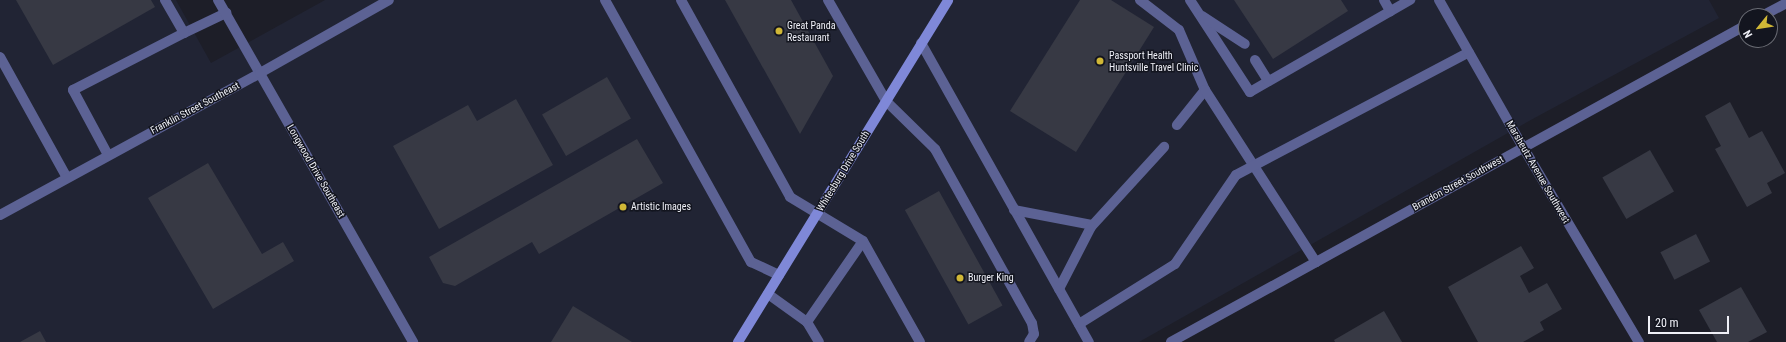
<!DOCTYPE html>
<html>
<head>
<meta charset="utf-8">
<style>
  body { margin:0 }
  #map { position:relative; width:1786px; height:342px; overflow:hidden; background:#1d1e28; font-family:"Roboto Condensed",sans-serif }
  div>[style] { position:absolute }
  .built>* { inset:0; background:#212434 }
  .building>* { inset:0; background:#373944; transform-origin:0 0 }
  .service>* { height:10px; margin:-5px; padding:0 5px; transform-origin:5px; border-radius:5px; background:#5c6294 }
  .minor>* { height:10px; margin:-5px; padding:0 5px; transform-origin:5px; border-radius:5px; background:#5c6294 }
  .tertiary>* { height:10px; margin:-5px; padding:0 5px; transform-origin:5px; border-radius:5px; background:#5c6294 }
  .secondary>* { height:10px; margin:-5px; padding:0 5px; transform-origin:5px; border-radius:5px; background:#7f88d8 }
  .dots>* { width:11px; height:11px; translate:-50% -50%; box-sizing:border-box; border:2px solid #13151f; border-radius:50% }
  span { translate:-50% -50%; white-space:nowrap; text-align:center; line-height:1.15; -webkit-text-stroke:3px #13151f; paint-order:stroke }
  .poi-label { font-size:10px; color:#eff0f7 }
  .left { translate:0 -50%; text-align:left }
  .street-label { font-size:10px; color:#eff0f7 }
  .north { position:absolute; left:1738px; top:8px; width:40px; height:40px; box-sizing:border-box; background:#13151f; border:1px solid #6b6d75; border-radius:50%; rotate:240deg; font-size:11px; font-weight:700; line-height:16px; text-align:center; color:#eff0f7 }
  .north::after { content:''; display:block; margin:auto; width:14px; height:18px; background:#d0b736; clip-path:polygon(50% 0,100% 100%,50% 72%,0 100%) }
  .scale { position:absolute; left:1648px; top:316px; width:81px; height:18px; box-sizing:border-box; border:2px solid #eff0f7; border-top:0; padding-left:5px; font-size:12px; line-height:14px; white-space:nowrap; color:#eff0f7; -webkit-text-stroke:3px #13151f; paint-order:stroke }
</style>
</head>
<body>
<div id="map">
  <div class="built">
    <div style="clip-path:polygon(0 0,176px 0,211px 63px,325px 0,1709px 0,1719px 18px,1529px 121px,1139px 342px,0 342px)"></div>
  </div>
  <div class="building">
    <div style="clip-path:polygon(16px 0,151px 0,155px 7px,53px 65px)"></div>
    <div style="clip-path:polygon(725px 0,791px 0,833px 76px,800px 134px)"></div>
    <div style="clip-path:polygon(1080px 0,1111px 0,1154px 27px,1076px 152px,1010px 111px)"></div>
    <div style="clip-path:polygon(1234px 0,1341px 0,1348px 11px,1273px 59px)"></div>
    <div style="left:607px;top:77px;width:48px;height:75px;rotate:60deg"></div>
    <div style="clip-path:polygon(516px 99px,553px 165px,439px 229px,393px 146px,468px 105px,477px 121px)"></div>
    <div style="clip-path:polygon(1730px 102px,1749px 138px,1762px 131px,1785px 173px,1767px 183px,1772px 193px,1747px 207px,1715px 149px,1721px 146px,1705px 116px)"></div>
    <div style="clip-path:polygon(637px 139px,663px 183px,539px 254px,532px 242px,455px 286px,443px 283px,429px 257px)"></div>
    <div style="left:1650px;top:150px;width:48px;height:55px;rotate:60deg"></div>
    <div style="clip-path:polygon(208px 163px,262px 254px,283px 242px,294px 261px,213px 309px,148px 198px)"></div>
    <div style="left:939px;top:191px;width:131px;height:39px;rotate:61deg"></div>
    <div style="left:1696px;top:234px;width:31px;height:40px;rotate:63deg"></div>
    <div style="clip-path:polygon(1521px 246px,1534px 268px,1520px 276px,1529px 293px,1547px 283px,1562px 309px,1540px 322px,1544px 330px,1523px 342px,1478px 342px,1448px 287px)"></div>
    <div style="clip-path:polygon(1741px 287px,1767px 332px,1748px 342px,1717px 342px,1699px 310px)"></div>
    <div style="clip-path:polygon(573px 306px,632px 342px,551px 342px)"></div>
    <div style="clip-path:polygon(1384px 311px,1402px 342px,1335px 342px,1334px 340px)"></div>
    <div style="clip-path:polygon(40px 331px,46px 342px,20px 342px)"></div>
  </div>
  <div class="service">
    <div style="left:605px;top:0;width:300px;rotate:60.9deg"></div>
    <div style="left:751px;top:262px;width:31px;rotate:25deg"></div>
    <div style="left:681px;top:0;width:225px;rotate:61deg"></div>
    <div style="left:790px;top:197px;width:85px;rotate:31.1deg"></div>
    <div style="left:863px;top:241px;width:116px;rotate:60.6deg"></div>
    <div style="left:1140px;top:0;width:49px;rotate:37.6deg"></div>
    <div style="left:1179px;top:30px;width:65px;rotate:66.6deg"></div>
    <div style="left:1205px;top:90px;width:45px;rotate:128.7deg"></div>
    <div style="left:1190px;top:0;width:110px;rotate:56.9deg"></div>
    <div style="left:1250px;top:92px;width:185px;rotate:-29.9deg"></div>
    <div style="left:1384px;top:0;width:13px;rotate:61deg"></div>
    <div style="left:1202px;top:16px;width:51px;rotate:33.1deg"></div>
    <div style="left:184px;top:33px;width:47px;rotate:-25.5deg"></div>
    <div style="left:921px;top:43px;width:343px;rotate:60.7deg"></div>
    <div style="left:0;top:57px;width:138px;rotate:61deg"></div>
    <div style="left:1255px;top:60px;width:25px;rotate:58deg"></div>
    <div style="left:1205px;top:90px;width:205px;rotate:57.2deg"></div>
    <div style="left:886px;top:101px;width:69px;rotate:44.4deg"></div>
    <div style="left:935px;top:149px;width:199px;rotate:60.9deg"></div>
    <div style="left:1032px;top:323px;width:11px;rotate:80deg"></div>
    <div style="left:1034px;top:334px;width:9px;rotate:122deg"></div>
    <div style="left:108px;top:155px;width:74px;rotate:-118.3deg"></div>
    <div style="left:73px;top:90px;width:125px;rotate:-27.2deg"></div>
    <div style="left:184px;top:33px;width:38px;rotate:-120deg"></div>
    <div style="left:1014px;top:210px;width:79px;rotate:10.9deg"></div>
    <div style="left:1092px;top:225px;width:72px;rotate:117.3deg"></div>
    <div style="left:1090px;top:228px;width:110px;rotate:-47.6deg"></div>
    <div style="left:768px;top:294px;width:48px;rotate:35.7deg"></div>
    <div style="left:807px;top:322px;width:23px;rotate:59deg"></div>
    <div style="left:807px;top:322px;width:98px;rotate:-55.3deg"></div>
    <div style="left:1079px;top:324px;width:113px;rotate:-32deg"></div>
    <div style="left:1175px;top:264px;width:108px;rotate:-55.6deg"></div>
    <div style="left:1236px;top:175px;width:263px;rotate:-27.8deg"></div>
  </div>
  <div class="minor">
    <div style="left:218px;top:0;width:394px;rotate:60.3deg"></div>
    <div style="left:828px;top:0;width:116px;rotate:60.1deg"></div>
    <div style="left:1439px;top:0;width:169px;rotate:60.3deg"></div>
    <div style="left:1523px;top:147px;width:227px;rotate:59.3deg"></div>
    <div style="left:1762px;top:16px;width:27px;rotate:-28deg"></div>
    <div style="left:1171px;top:342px;width:657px;rotate:-28.87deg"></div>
  </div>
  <div class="tertiary">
    <div style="left:0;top:215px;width:296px;rotate:-28.6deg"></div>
    <div style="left:260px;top:73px;width:148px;rotate:-29.5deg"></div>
  </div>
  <div class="secondary">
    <div style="left:738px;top:342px;width:401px;rotate:-58.4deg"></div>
  </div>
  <div class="dots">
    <div style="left:779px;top:31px;background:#d0b736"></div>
    <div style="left:1100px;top:61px;background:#d0b736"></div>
    <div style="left:623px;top:207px;background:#d0b736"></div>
    <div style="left:960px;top:278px;background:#d0b736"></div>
  </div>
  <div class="poi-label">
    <span class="left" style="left:787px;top:31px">Great Panda<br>Restaurant</span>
    <span class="left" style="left:1109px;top:61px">Passport Health<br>Huntsville Travel Clinic</span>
    <span class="left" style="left:631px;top:207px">Artistic Images</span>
    <span class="left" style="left:968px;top:278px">Burger King</span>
  </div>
  <div class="street-label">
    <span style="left:195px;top:108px;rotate:-28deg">Franklin Street Southeast</span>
    <span style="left:316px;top:171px;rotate:60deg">Longwood Drive Southeast</span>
    <span style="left:843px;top:171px;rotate:-59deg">Whitesburg Drive South</span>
    <span style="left:1538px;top:172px;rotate:60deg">Marsheutz Avenue Southwest</span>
    <span style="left:1458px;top:183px;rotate:-29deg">Brandon Street Southwest</span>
  </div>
  <div class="north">N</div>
  <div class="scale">20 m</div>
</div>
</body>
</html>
